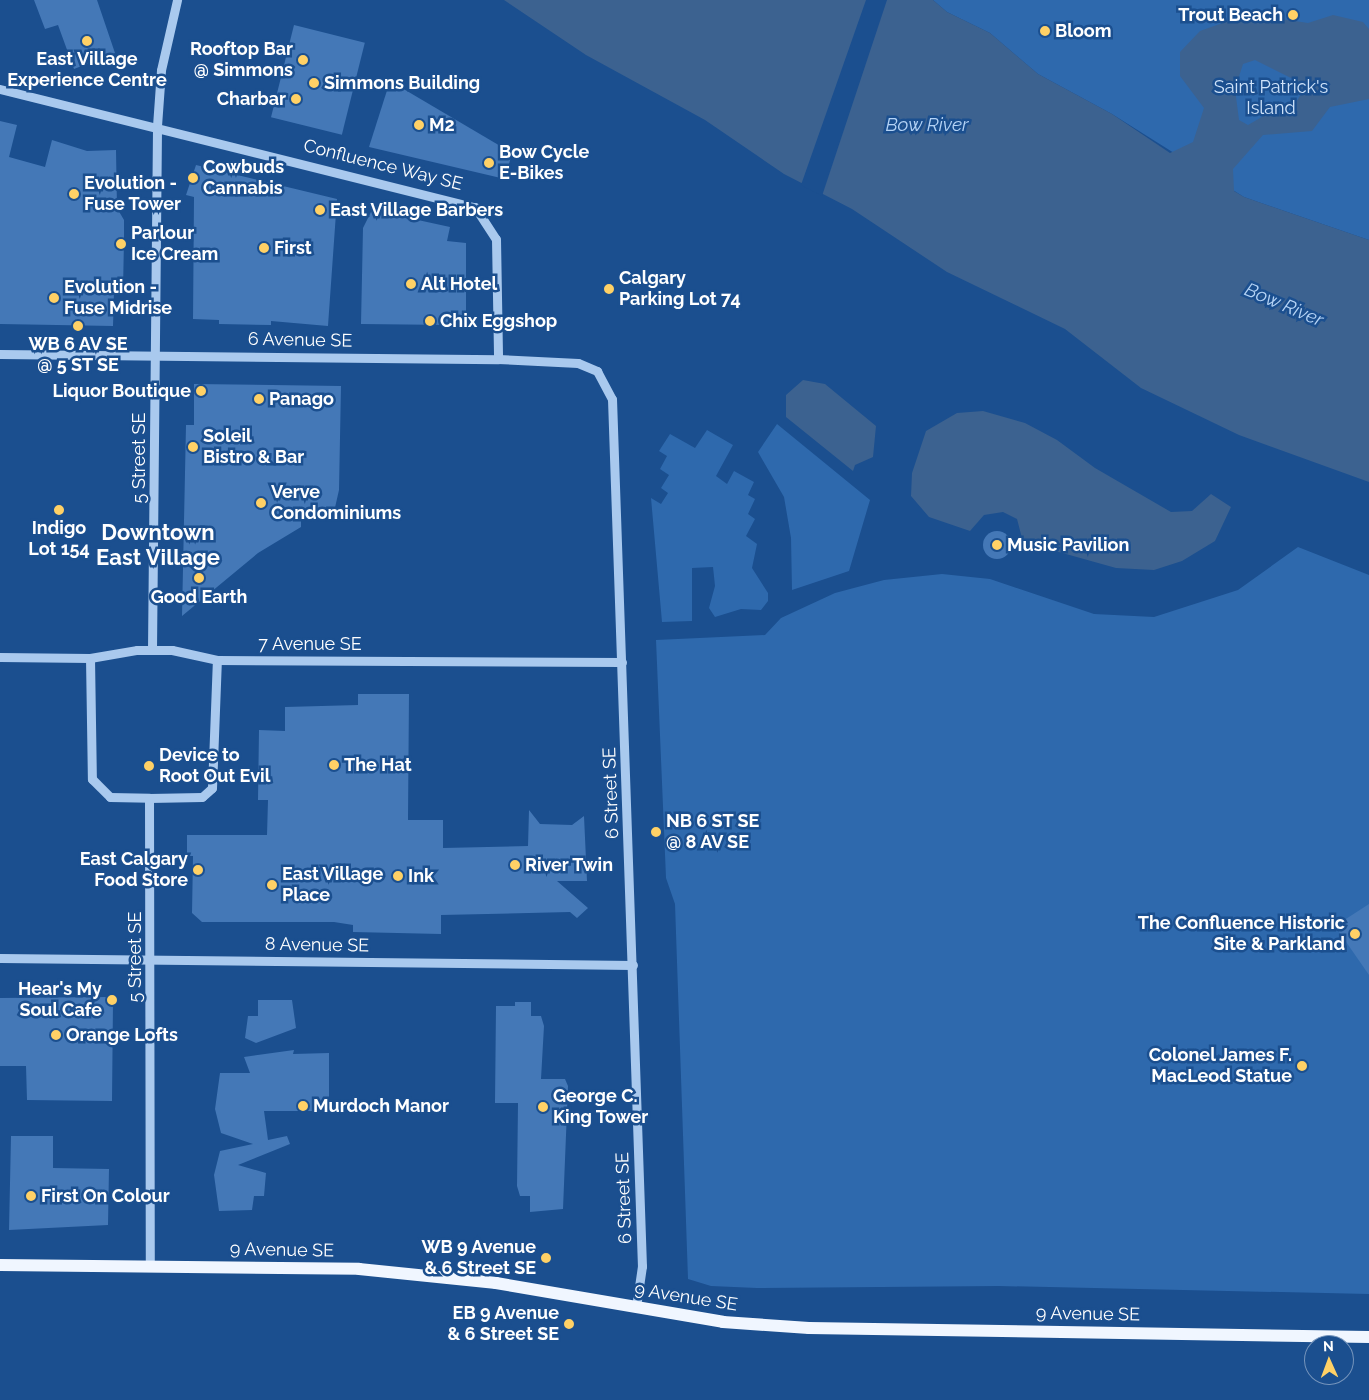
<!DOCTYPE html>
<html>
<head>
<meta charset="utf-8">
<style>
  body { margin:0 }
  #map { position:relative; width:1369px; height:1400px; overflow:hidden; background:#1b4f8f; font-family:Raleway,sans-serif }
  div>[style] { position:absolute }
  .green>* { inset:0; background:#2e69ad }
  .water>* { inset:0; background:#3c6290 }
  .pier>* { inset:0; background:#1b4f8f }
  .building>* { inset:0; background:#4478b7; transform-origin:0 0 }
  .round { border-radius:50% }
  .minor>* { height:9px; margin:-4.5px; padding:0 4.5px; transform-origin:4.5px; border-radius:4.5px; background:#a9c9ee }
  .major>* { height:12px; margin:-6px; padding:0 6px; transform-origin:6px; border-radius:6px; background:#f0f6ff }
  .dots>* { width:14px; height:14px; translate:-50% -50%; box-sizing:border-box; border:2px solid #1b4f8f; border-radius:50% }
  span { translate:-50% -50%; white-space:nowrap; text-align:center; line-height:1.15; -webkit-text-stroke:5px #1b4f8f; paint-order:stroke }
  .poi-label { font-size:18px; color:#fff; font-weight:700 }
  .right { translate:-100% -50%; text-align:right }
  .left { translate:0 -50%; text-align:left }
  .park-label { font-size:18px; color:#cfe3fa }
  .street-label { font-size:18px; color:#fff }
  .water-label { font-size:19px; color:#b5d3f5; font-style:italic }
  .district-label { font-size:22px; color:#fff; font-weight:700 }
  .north { position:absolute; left:1304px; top:1335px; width:50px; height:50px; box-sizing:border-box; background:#1b4f8f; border:1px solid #7695bc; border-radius:50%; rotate:358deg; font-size:14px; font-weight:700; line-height:20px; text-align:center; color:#fff }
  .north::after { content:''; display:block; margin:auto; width:18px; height:22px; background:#ffd166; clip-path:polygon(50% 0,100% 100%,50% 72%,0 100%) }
</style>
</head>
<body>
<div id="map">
  <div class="green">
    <div style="clip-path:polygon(933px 0,1369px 0,1369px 240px,1244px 197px,1112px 114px,1038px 74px,990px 33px,947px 12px)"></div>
    <div style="clip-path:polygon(777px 424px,870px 500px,849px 571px,792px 590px,791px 538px,784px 497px,758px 452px)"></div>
    <div style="clip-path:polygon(707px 430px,733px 445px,716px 476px,727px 484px,734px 471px,754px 482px,748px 495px,755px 499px,748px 514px,755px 519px,746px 536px,757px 544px,752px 568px,768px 593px,768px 601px,761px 610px,741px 609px,715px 617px,709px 608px,715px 586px,713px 567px,692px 568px,692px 621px,662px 622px,651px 498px,661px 504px,668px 493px,661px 488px,669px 475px,660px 469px,667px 456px,659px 451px,670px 434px,695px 448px)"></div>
    <div style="clip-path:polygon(1298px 547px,1369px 575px,1369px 1294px,999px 1286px,757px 1288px,711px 1286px,688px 1279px,675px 904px,666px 878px,656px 640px,765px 635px,781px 618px,835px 593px,884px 580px,942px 574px,990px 579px,1094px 614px,1154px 617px,1238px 590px)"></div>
  </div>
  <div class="water">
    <div style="clip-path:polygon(evenodd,504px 0,933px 0,947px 12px,990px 33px,1038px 74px,1112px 114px,1170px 153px,1193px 142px,1204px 108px,1180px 76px,1180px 52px,1200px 31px,1248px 14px,1308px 23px,1333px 15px,1363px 22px,1369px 29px,1369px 99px,1330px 107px,1312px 131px,1263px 135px,1233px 169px,1234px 191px,1244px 197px,1369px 240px,1369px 482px,1239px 435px,1141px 388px,1065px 329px,947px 272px,852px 209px,784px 174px,705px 120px,586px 55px,504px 0,1255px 60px,1297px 81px,1301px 94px,1290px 113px,1267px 114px,1248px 125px,1239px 120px,1235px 89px,1243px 64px,1255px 60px)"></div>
    <div style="clip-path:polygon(803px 380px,825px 384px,876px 426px,873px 457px,855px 465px,853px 471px,786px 417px,786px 395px)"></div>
    <div style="clip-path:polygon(983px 411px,1025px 423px,1057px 440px,1095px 468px,1171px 512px,1192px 511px,1211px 494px,1231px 507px,1215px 541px,1182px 561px,1154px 570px,1116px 568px,1023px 542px,1017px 519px,1003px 512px,984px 515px,970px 531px,929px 517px,911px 496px,912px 473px,926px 431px,957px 413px)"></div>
  </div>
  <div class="pier">
    <div style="clip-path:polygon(866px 0,887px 0,822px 196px,801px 185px)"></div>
  </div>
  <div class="building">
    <div style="clip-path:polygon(34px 0,97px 0,115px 53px,74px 69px,58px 25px,45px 29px)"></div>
    <div style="left:294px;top:25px;width:73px;height:95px;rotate:14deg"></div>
    <div style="clip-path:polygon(390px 81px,512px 153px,505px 179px,369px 147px)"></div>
    <div style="clip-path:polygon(0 121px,17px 125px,9px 157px,45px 167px,52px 140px,87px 151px,116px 150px,117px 208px,124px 220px,124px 240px,123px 291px,114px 291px,113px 326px,0 324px)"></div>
    <div style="clip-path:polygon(196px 165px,337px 199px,328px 326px,271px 321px,271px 325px,219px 324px,219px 320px,193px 319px,194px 197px,186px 195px)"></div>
    <div style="clip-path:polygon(372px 210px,450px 227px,447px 241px,466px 243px,466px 315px,450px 315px,451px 325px,361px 324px,363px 228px)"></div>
    <div style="clip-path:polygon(194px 384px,341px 386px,339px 490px,334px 512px,301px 511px,301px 527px,258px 553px,182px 616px,186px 425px,194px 425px)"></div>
    <div class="round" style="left:983px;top:531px;width:28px;height:28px"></div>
    <div style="clip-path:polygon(358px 694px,409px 694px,408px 820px,443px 820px,443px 848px,528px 846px,529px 810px,540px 824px,572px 825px,584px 816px,587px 881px,557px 881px,588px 908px,577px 918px,570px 912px,441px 915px,441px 934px,353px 932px,353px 925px,334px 922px,202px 922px,192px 913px,193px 856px,187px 856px,187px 835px,267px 835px,268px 800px,258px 800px,259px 730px,285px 731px,285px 707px,358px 705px)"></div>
    <div style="clip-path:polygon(1369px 904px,1369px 975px,1335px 926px)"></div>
    <div style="clip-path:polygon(108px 997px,113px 1003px,112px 1101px,27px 1100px,26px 1066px,0 1066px,0 998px)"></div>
    <div style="clip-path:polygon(258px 1000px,292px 1000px,296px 1028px,256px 1043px,245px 1038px,248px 1016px,258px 1016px)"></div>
    <div style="clip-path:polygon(515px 1002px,531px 1002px,531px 1016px,541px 1016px,544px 1026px,541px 1079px,565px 1079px,568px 1086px,563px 1209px,530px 1212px,530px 1196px,520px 1196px,517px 1186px,518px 1103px,495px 1103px,496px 1006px,515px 1006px)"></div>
    <div style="clip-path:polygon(294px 1050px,293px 1054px,329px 1053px,329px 1111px,264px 1111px,268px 1140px,287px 1136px,290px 1144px,238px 1165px,266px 1173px,264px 1196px,254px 1196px,252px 1210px,219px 1211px,214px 1175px,220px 1151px,253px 1144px,221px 1133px,215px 1109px,220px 1073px,250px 1073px,244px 1057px)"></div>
    <div style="clip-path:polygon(11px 1136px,53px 1136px,53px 1168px,109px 1169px,108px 1225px,9px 1230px)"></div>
  </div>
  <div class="minor">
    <div style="left:0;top:89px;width:489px;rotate:14deg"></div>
    <div style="left:475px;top:207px;width:38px;rotate:57deg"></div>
    <div style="left:496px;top:239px;width:120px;rotate:89deg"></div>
    <div style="left:0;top:354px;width:498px;rotate:0.6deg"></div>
    <div style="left:498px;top:359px;width:80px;rotate:2.9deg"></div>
    <div style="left:578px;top:363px;width:21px;rotate:23deg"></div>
    <div style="left:597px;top:371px;width:32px;rotate:62deg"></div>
    <div style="left:612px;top:399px;width:868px;rotate:88.02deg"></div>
    <div style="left:642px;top:1266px;width:41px;rotate:98.3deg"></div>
    <div style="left:152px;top:650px;width:524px;rotate:-89.45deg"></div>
    <div style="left:157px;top:126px;width:56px;rotate:-85.9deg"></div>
    <div style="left:161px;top:70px;width:72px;rotate:-77.1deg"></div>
    <div style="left:0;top:657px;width:90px;rotate:0.6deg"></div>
    <div style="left:90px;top:658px;width:48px;rotate:-9.7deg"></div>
    <div style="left:137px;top:650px;width:35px"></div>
    <div style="left:172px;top:650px;width:46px;rotate:12.5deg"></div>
    <div style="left:217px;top:660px;width:405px;rotate:0.3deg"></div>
    <div style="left:90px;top:658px;width:121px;rotate:89.1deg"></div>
    <div style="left:92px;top:779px;width:25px;rotate:45deg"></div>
    <div style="left:110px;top:797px;width:39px;rotate:1deg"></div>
    <div style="left:149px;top:798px;width:53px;rotate:-1.1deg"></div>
    <div style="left:202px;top:797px;width:13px;rotate:-42deg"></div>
    <div style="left:212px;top:788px;width:128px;rotate:-87.8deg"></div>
    <div style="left:149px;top:798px;width:467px;rotate:89.9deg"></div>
    <div style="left:0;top:958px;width:633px;rotate:0.63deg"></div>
  </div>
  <div class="major">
    <div style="left:0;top:1265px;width:359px;rotate:0.6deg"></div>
    <div style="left:359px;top:1269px;width:138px;rotate:5.8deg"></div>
    <div style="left:496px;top:1283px;width:230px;rotate:9.7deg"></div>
    <div style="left:723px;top:1322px;width:86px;rotate:4deg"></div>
    <div style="left:809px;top:1328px;width:560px;rotate:0.92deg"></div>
  </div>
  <div class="dots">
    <div style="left:1293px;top:15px;background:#ffd166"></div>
    <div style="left:1045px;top:31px;background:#ffd166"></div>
    <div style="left:87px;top:41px;background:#ffd166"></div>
    <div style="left:303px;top:60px;background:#ffd166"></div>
    <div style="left:314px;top:83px;background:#ffd166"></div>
    <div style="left:296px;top:99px;background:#ffd166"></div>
    <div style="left:419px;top:125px;background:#ffd166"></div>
    <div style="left:489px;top:163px;background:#ffd166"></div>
    <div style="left:193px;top:178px;background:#ffd166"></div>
    <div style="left:74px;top:194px;background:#ffd166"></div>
    <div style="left:320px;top:210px;background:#ffd166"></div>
    <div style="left:121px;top:244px;background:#ffd166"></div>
    <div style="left:264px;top:248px;background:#ffd166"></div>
    <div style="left:411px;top:284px;background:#ffd166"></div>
    <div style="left:609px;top:289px;background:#ffd166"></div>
    <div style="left:54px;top:298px;background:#ffd166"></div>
    <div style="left:430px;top:321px;background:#ffd166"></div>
    <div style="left:78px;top:326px;background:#ffd166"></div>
    <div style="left:201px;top:391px;background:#ffd166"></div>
    <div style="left:259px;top:399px;background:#ffd166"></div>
    <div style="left:193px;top:447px;background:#ffd166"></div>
    <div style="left:261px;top:503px;background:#ffd166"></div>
    <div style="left:59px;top:510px;background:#ffd166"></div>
    <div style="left:997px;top:545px;background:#ffd166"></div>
    <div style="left:199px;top:578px;background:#ffd166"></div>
    <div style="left:334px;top:765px;background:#ffd166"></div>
    <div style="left:149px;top:766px;background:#ffd166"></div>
    <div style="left:656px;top:832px;background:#ffd166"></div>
    <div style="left:515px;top:865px;background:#ffd166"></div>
    <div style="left:198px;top:870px;background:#ffd166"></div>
    <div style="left:398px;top:876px;background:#ffd166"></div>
    <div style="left:272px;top:885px;background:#ffd166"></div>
    <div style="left:1355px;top:934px;background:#ffd166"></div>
    <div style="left:112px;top:1000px;background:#ffd166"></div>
    <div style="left:56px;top:1035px;background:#ffd166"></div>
    <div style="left:1302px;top:1066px;background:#ffd166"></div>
    <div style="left:303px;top:1106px;background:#ffd166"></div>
    <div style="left:543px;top:1107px;background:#ffd166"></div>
    <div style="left:31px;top:1196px;background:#ffd166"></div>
    <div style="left:546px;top:1258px;background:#ffd166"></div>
    <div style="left:569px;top:1324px;background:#ffd166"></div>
  </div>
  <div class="poi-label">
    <span class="right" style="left:1283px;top:15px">Trout Beach</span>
    <span class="left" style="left:1055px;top:31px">Bloom</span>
    <span class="right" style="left:293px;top:60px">Rooftop Bar<br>@ Simmons</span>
    <span style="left:87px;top:70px">East Village<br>Experience Centre</span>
    <span class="left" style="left:324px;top:83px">Simmons Building</span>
    <span class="right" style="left:286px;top:99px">Charbar</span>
    <span class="left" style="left:429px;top:125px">M2</span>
    <span class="left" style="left:499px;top:163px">Bow Cycle<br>E-Bikes</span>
    <span class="left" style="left:203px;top:178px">Cowbuds<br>Cannabis</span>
    <span class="left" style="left:84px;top:194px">Evolution -<br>Fuse Tower</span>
    <span class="left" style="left:330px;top:210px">East Village Barbers</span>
    <span class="left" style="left:131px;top:244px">Parlour<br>Ice Cream</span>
    <span class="left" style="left:274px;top:248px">First</span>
    <span class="left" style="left:619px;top:289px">Calgary<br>Parking Lot 74</span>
    <span class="left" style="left:421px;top:284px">Alt Hotel</span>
    <span class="left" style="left:64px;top:298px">Evolution -<br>Fuse Midrise</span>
    <span class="left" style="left:440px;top:321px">Chix Eggshop</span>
    <span style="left:78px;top:355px">WB 6 AV SE<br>@ 5 ST SE</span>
    <span class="right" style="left:191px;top:391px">Liquor Boutique</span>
    <span class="left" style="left:269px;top:399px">Panago</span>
    <span class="left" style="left:203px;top:447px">Soleil<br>Bistro &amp; Bar</span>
    <span class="left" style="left:271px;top:503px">Verve<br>Condominiums</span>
    <span style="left:59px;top:539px">Indigo<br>Lot 154</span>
    <span class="left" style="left:1007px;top:545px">Music Pavilion</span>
    <span style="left:199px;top:597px">Good Earth</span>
    <span class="left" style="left:159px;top:766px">Device to<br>Root Out Evil</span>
    <span class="left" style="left:344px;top:765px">The Hat</span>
    <span class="left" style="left:666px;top:832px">NB 6 ST SE<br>@ 8 AV SE</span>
    <span class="right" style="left:188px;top:870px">East Calgary<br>Food Store</span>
    <span class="left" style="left:525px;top:865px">River Twin</span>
    <span class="left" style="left:282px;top:885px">East Village<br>Place</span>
    <span class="left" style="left:408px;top:876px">Ink</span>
    <span class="right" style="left:1345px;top:934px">The Confluence Historic<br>Site &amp; Parkland</span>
    <span class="right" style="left:102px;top:1000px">Hear's My<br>Soul Cafe</span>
    <span class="left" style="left:66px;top:1035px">Orange Lofts</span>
    <span class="right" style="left:1292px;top:1066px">Colonel James F.<br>MacLeod Statue</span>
    <span class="left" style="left:553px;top:1107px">George C.<br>King Tower</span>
    <span class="left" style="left:313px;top:1106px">Murdoch Manor</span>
    <span class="left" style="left:41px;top:1196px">First On Colour</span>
    <span class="right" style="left:536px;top:1258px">WB 9 Avenue<br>&amp; 6 Street SE</span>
    <span class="right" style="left:559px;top:1324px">EB 9 Avenue<br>&amp; 6 Street SE</span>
  </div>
  <div class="park-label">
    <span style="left:1271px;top:98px">Saint Patrick's<br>Island</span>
  </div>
  <div class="street-label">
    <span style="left:383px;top:165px;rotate:14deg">Confluence Way SE</span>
    <span style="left:300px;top:340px;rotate:1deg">6 Avenue SE</span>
    <span style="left:139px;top:458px;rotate:-90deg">5 Street SE</span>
    <span style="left:310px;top:644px">7 Avenue SE</span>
    <span style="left:611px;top:793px;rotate:-92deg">6 Street SE</span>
    <span style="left:317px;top:945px;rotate:1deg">8 Avenue SE</span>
    <span style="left:135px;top:957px;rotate:-90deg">5 Street SE</span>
    <span style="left:624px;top:1198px;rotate:-92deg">6 Street SE</span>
    <span style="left:282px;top:1250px;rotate:1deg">9 Avenue SE</span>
    <span style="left:686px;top:1297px;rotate:9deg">9 Avenue SE</span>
    <span style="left:1088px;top:1314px;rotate:1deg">9 Avenue SE</span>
  </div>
  <div class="water-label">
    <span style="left:927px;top:125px">Bow River</span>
    <span style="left:1284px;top:305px;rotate:23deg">Bow River</span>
  </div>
  <div class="district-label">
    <span style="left:158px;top:545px">Downtown<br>East Village</span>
  </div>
  <div class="north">N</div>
</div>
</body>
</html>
